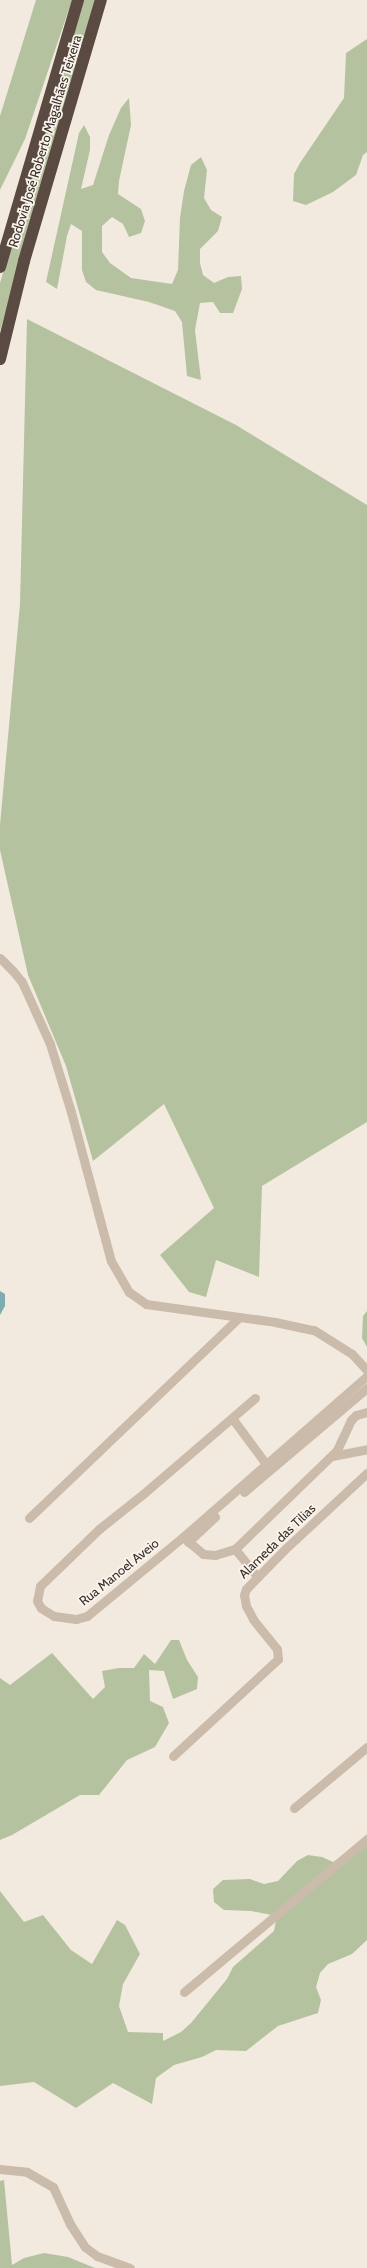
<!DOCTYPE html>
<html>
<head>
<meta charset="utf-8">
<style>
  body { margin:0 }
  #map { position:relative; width:367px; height:2268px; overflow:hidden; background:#f3eadf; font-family:Cabin,sans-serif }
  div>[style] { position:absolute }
  .green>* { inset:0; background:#b5c29f }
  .water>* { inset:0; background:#7eacb0 }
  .minor>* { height:9px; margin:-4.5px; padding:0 4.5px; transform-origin:4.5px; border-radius:4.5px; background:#cbbbab }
  .motorway>* { height:12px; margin:-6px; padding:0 6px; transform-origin:6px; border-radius:6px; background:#5a4a41 }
  span { translate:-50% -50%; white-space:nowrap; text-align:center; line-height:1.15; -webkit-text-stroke:3.5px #faf4ec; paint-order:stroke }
  .street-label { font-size:13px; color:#392f2a }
</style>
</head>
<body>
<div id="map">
  <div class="green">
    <div style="clip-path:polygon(36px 0,72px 0,25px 139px,0 190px,0 116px)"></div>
    <div style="clip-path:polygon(83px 0,96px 0,0 331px,0 283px)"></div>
    <div style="clip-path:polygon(367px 39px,367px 152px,363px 155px,356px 175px,333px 192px,306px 205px,293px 201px,294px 174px,300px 163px,344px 98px,346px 53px)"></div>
    <div style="clip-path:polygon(129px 98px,131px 125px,119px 181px,118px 194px,141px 209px,145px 221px,141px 233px,129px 237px,123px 224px,112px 217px,102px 226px,102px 252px,110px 263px,131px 278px,172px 284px,178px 270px,180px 218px,184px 191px,191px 165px,201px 157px,207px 170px,204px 198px,211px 210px,222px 217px,218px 231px,200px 249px,200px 263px,203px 275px,214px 283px,228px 277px,241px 276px,242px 289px,233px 313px,220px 313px,213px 302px,200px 303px,195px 330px,201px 380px,187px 376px,182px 322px,175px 311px,149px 302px,96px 290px,86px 282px,82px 270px,82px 231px,71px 224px,67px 236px,57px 289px,46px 282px,79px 133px,84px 125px,90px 137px,90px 150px,81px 189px,93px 185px,109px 135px,121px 108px)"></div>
    <div style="clip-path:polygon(27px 319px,236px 425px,367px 505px,367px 1122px,262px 1186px,259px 1277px,216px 1260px,206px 1297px,189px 1292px,160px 1255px,214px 1208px,164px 1104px,93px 1161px,66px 1066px,28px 975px,0 850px,0 825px,20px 604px)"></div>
    <div style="clip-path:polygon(367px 1311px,367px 1347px,362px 1338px,363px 1316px)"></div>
    <div style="clip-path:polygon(171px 1640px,179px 1640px,187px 1660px,198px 1677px,197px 1689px,173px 1699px,164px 1671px,149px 1670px,150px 1701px,163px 1707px,169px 1723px,155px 1747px,127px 1760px,99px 1795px,80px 1795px,12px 1835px,0 1840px,0 1678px,10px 1685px,52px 1653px,93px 1699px,105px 1687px,102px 1671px,119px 1668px,134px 1668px,144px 1654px,155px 1664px)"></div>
    <div style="clip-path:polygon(367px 1845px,367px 1940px,352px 1954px,328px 1964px,320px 1973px,316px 1987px,321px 2000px,318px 2013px,278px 2026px,246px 2051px,216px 2050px,202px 2057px,174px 2065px,156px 2078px,152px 2104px,113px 2083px,76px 2108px,34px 2082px,0 2086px,0 1891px,24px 1922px,43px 1915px,71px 1950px,92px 1964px,117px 1920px,125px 1925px,140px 1954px,123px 1984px,119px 2006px,128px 2032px,163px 2033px,163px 2041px,181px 2032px,191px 2023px,227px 1979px,233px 1967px,274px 1931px,277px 1916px,251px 1911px,224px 1910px,214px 1902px,213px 1889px,223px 1880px,250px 1879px,264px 1884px,278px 1881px,297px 1861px,308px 1855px,322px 1857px,333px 1862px,358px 1847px)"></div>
    <div style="clip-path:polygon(4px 2180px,12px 2265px,24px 2258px,44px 2253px,68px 2257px,95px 2268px,0 2268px,0 2181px)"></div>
  </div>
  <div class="water">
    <div style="clip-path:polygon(0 1291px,5px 1294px,5px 1306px,0 1315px)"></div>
  </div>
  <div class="minor">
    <div style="left:0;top:958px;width:18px;rotate:45deg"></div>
    <div style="left:13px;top:971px;width:14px;rotate:51deg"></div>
    <div style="left:22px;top:982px;width:68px;rotate:65.7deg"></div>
    <div style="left:50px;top:1044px;width:71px;rotate:72.8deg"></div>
    <div style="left:71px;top:1112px;width:154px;rotate:75deg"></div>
    <div style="left:111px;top:1261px;width:36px;rotate:60deg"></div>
    <div style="left:129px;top:1292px;width:21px;rotate:35deg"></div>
    <div style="left:146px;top:1304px;width:130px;rotate:7.9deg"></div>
    <div style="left:275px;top:1322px;width:40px;rotate:12deg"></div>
    <div style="left:314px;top:1330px;width:45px;rotate:32.3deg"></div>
    <div style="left:352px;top:1354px;width:22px;rotate:47deg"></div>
    <div style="left:255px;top:1398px;width:148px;rotate:139.4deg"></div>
    <div style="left:143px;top:1494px;width:56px;rotate:141.5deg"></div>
    <div style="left:99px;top:1529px;width:82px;rotate:136deg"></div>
    <div style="left:40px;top:1586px;width:15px;rotate:101deg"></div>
    <div style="left:37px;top:1601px;width:8px;rotate:60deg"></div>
    <div style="left:41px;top:1608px;width:15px;rotate:32deg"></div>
    <div style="left:54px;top:1616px;width:22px;rotate:8deg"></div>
    <div style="left:76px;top:1619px;width:11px;rotate:-15deg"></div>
    <div style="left:87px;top:1616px;width:124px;rotate:-39.5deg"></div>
    <div style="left:183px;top:1537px;width:244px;rotate:-41.2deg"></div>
    <div style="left:232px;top:1418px;width:57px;rotate:53.5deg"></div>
    <div style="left:332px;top:1456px;width:36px;rotate:-11deg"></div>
    <div style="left:244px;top:1492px;width:161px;rotate:-40.2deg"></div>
    <div style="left:29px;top:1518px;width:291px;rotate:-43.7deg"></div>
    <div style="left:183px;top:1537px;width:26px;rotate:40deg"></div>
    <div style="left:203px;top:1554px;width:12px;rotate:5deg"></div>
    <div style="left:215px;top:1555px;width:21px;rotate:-17deg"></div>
    <div style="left:235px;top:1549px;width:142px;rotate:-44.1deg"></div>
    <div style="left:337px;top:1450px;width:33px;rotate:-65deg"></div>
    <div style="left:351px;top:1420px;width:7px;rotate:-45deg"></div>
    <div style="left:356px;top:1415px;width:11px;rotate:-15deg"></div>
    <div style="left:188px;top:1542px;width:37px;rotate:-43deg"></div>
    <div style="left:235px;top:1549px;width:36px;rotate:51deg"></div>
    <div style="left:173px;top:1756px;width:143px;rotate:-42.7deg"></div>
    <div style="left:278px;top:1659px;width:10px;rotate:-96deg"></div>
    <div style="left:277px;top:1649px;width:38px;rotate:-129deg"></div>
    <div style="left:253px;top:1619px;width:15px;rotate:-118deg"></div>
    <div style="left:246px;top:1606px;width:11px;rotate:-100deg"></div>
    <div style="left:244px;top:1595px;width:6px;rotate:-72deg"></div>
    <div style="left:246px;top:1589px;width:54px;rotate:-45.7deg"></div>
    <div style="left:284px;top:1550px;width:113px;rotate:-42.9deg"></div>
    <div style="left:294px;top:1808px;width:95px;rotate:-39.9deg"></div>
    <div style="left:184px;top:1992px;width:239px;rotate:-39.9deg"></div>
    <div style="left:0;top:2169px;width:27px;rotate:6deg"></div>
    <div style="left:27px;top:2172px;width:30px;rotate:30deg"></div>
    <div style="left:53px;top:2187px;width:41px;rotate:65.3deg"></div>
    <div style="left:70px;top:2224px;width:27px;rotate:57deg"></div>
    <div style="left:85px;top:2247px;width:15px;rotate:37deg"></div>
    <div style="left:97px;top:2256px;width:35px;rotate:20deg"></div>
  </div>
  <div class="motorway">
    <div style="left:0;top:267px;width:278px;rotate:-73.7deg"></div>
    <div style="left:0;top:359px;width:101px;rotate:-76.2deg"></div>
    <div style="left:24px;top:261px;width:272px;rotate:-73.6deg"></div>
  </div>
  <div class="street-label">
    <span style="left:45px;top:141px;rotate:-73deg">Rodovia José Roberto Magalhães Teixeira</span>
    <span style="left:277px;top:1541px;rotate:-44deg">Alameda das Tilias</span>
    <span style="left:119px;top:1572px;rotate:-39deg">Rua Manoel Aveio</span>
  </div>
</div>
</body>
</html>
